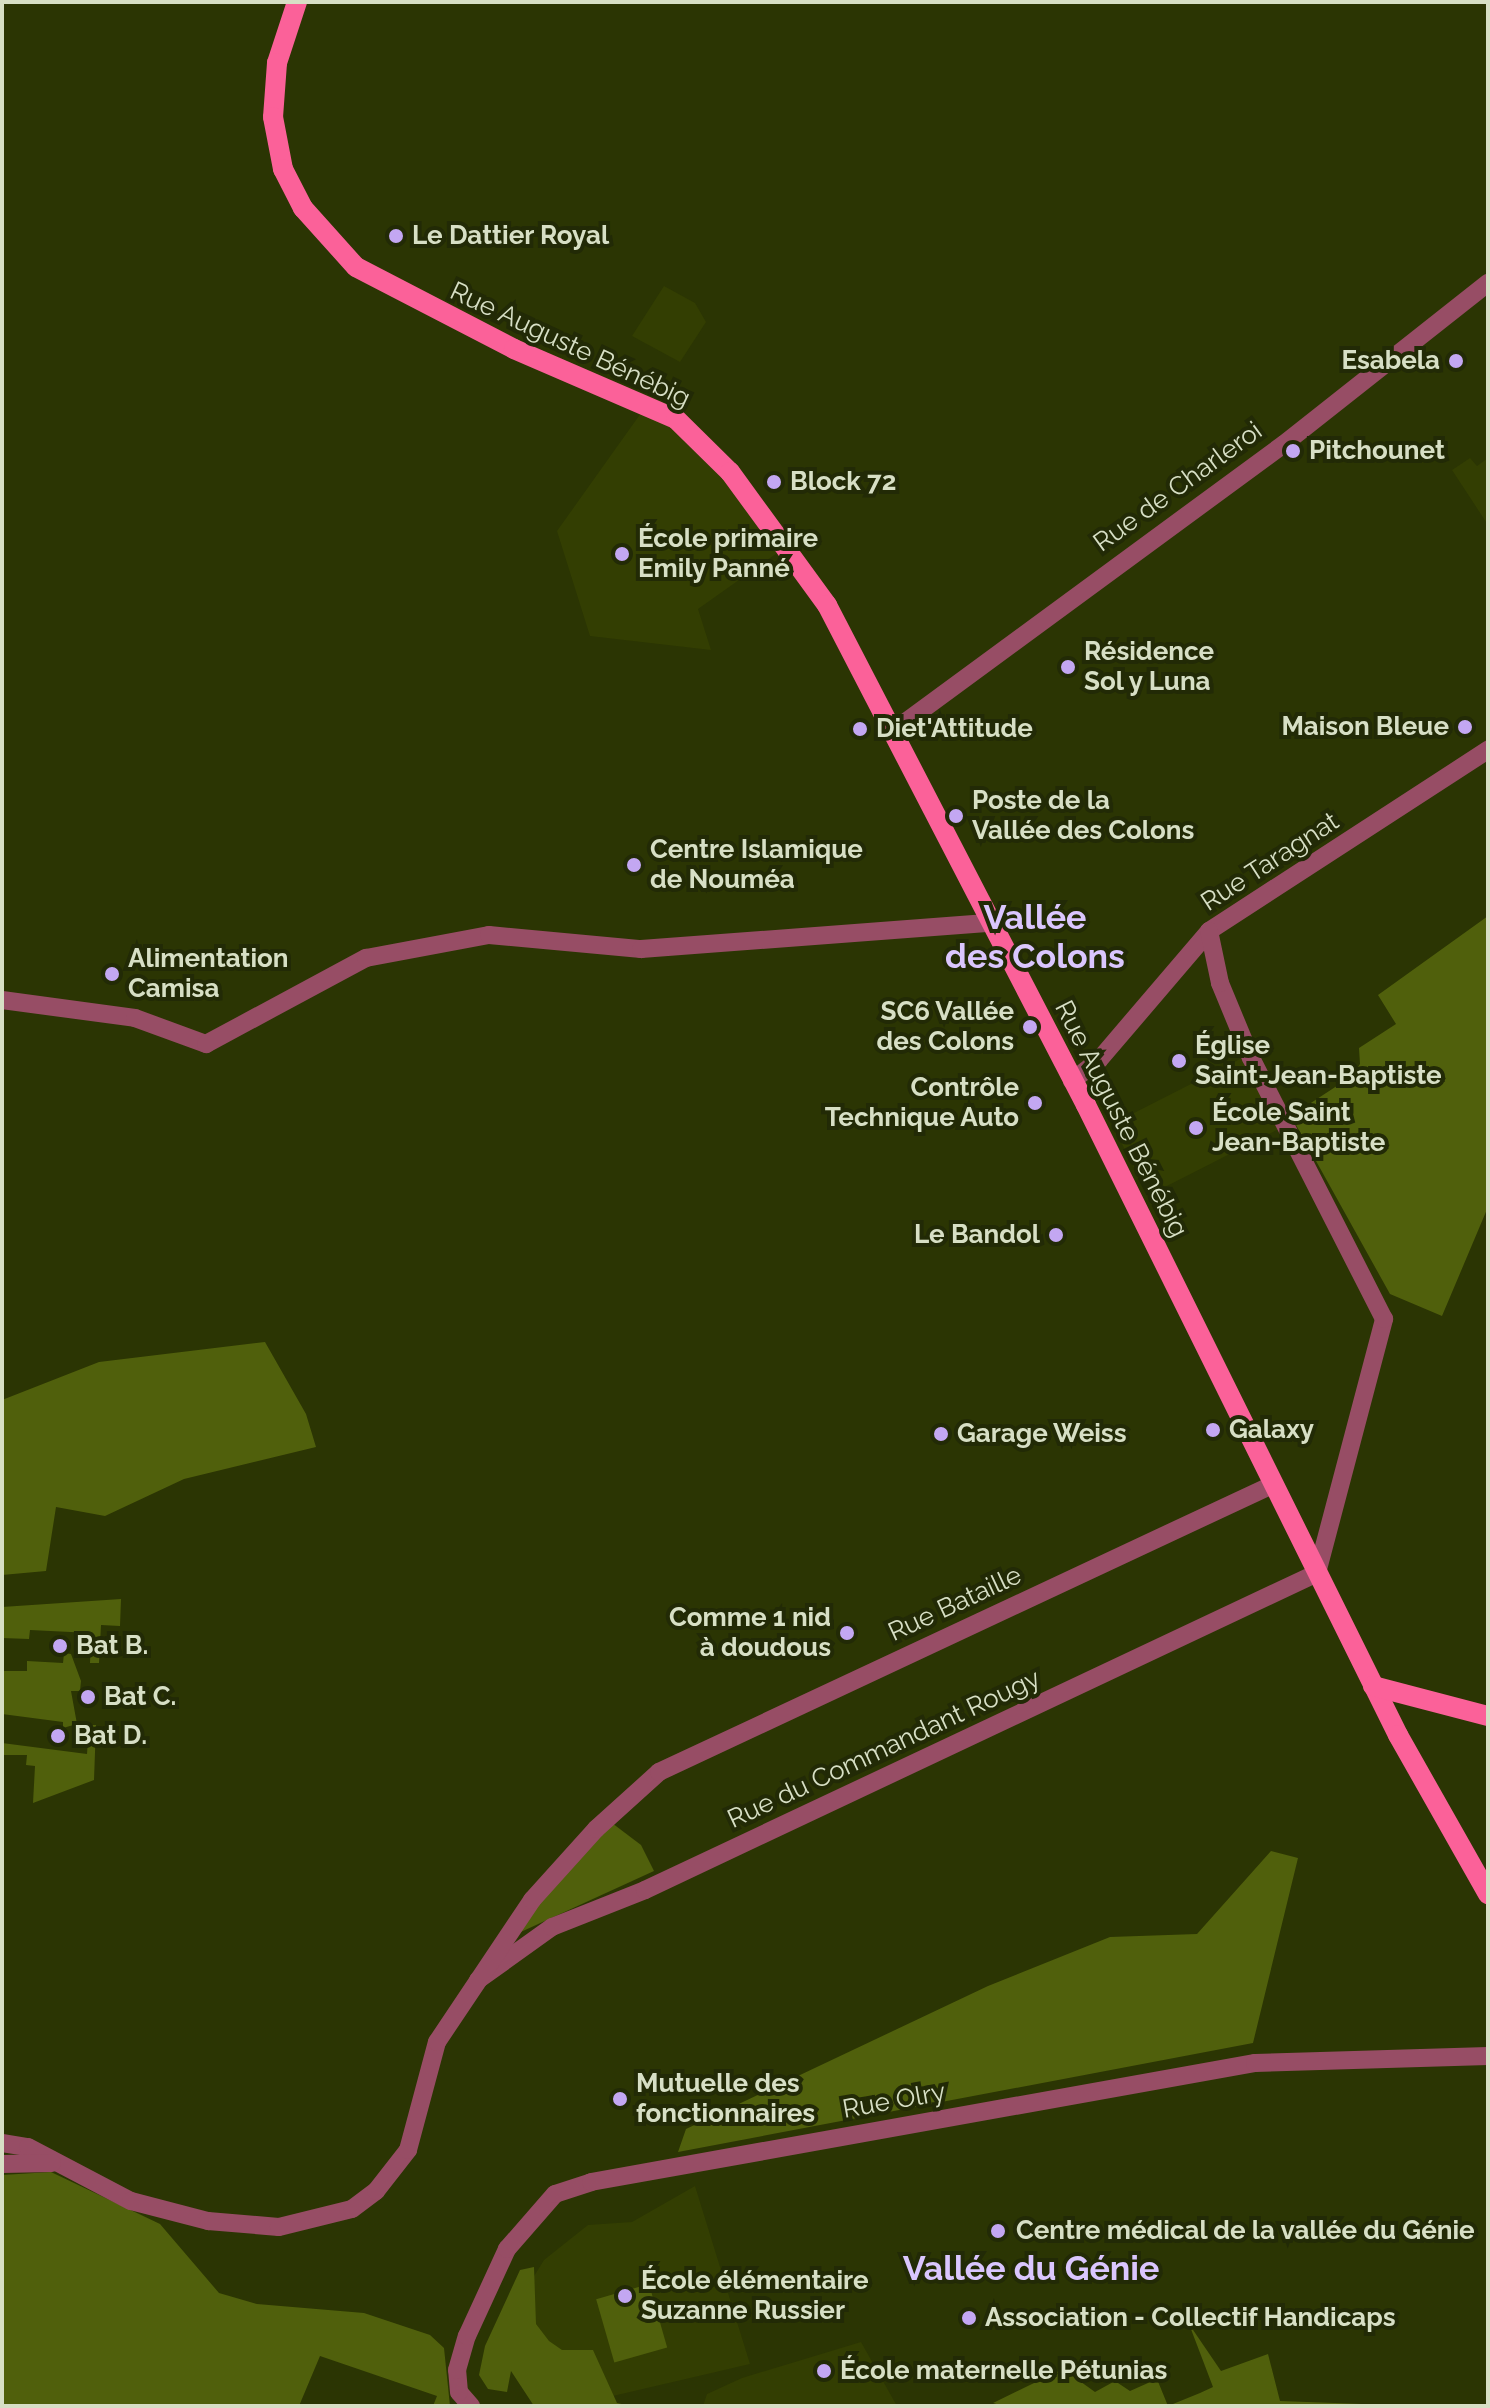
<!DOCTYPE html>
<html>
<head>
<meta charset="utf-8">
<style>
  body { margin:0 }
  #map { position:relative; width:1490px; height:2408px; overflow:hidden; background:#2b3503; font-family:Raleway,sans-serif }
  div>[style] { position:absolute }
  .built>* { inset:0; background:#333e02; transform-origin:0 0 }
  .green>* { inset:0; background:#50600c; transform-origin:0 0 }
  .tertiary>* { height:18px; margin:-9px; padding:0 9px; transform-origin:9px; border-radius:9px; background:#974d65 }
  .primary>* { height:20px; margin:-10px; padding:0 10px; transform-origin:10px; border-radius:10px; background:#fb6199 }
  .dots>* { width:22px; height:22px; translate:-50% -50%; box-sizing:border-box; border:4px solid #222a06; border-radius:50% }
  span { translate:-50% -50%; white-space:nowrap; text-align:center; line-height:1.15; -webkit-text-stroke:8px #222a06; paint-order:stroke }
  .poi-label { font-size:26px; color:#d7dfc5; font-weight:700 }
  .left { translate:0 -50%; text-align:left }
  .right { translate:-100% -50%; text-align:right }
  .street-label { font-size:26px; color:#d7dfc5 }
  .district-label { font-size:34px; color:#dac6fe; font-weight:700 }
  .frame { position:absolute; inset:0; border:4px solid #d7dfc5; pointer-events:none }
</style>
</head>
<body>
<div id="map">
  <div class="built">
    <div style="clip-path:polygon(664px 286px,695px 303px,706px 322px,680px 362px,632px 336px)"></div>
    <div style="clip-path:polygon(646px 406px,676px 419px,787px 546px,698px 609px,711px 650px,590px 636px,557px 531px)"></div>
    <div style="clip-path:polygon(1470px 458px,1477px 466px,1488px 458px,1488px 525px,1452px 470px)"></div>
    <div style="left:1242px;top:1058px;width:80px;height:146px;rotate:63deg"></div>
    <div style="clip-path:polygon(695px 2186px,750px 2364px,587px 2402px,526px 2371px,515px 2307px,544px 2260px,588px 2225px,632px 2222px)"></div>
    <div style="clip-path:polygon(861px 2342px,897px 2406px,703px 2406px,707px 2394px,742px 2378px)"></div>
  </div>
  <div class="green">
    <div style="clip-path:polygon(1488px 916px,1488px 1207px,1442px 1316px,1390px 1294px,1291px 1116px,1352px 1076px,1360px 1064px,1359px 1048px,1396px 1024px,1378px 995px)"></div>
    <div style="clip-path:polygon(265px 1342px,306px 1414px,316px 1447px,184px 1479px,105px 1516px,56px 1507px,46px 1571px,2px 1575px,2px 1400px,99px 1362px)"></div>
    <div style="clip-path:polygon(121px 1599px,120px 1626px,101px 1625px,99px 1663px,90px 1663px,91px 1633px,30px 1630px,29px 1639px,2px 1638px,2px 1607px)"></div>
    <div style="clip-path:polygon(64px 1653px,71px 1654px,81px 1681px,80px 1691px,71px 1691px,77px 1724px,63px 1728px,63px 1722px,2px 1714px,2px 1671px,27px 1671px,27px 1661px,63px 1663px)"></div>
    <div style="clip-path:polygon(89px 1725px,96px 1725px,94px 1780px,33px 1803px,35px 1766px,26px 1765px,27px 1755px,2px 1755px,2px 1743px,87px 1754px)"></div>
    <div style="clip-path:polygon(608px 1820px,641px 1845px,654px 1871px,512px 1936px)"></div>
    <div style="clip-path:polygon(1271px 1851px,1298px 1858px,1253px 2043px,678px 2152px,686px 2129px,988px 1986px,1110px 1937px,1197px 1934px)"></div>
    <div style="clip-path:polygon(51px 2172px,160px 2224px,219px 2293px,257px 2304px,364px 2313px,430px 2335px,444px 2348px,450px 2406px,433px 2406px,437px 2396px,320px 2356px,299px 2406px,2px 2406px,2px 2175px)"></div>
    <div style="clip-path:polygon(534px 2267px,536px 2324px,549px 2341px,562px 2350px,593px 2350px,617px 2403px,631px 2406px,534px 2406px,511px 2371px,507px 2392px,488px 2389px,479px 2375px,485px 2346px,520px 2270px)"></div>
    <div style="left:649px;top:2284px;width:66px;height:55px;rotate:74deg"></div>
    <div style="clip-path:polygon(1189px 2324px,1221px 2371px,1268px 2354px,1280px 2401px,1417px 2406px,1003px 2406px,993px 2403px,1063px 2369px,1095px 2392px,1115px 2381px,1130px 2391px,1157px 2379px,1168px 2406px,1200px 2393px,1213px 2387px)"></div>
  </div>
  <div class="tertiary">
    <div style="left:896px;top:729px;width:481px;rotate:-36.3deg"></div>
    <div style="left:1284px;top:444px;width:260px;rotate:-38.3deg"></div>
    <div style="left:2px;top:1000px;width:134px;rotate:7.7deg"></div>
    <div style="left:135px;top:1018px;width:76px;rotate:20.1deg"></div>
    <div style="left:206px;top:1044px;width:182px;rotate:-28.3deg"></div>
    <div style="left:366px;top:958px;width:125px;rotate:-10.6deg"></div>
    <div style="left:489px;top:935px;width:153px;rotate:5.3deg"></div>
    <div style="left:641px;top:949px;width:350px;rotate:-4.3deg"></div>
    <div style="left:1072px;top:1081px;width:34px;rotate:-38deg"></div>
    <div style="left:1099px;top:1060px;width:170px;rotate:-49.5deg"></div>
    <div style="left:1209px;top:931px;width:333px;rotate:-33deg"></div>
    <div style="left:478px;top:1980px;width:91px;rotate:-35.6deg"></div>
    <div style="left:552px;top:1927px;width:100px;rotate:-21.7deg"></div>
    <div style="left:645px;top:1890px;width:743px;rotate:-25.25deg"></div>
    <div style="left:1317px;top:1573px;width:263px;rotate:-75.2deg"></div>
    <div style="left:1384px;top:1319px;width:293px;rotate:-117deg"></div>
    <div style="left:1251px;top:1058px;width:81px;rotate:-112.5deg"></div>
    <div style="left:1220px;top:983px;width:53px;rotate:-101.9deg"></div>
    <div style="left:2px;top:2143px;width:26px;rotate:9deg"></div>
    <div style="left:28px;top:2147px;width:116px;rotate:27.7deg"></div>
    <div style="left:131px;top:2201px;width:80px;rotate:14.6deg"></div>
    <div style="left:208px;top:2221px;width:71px;rotate:4.8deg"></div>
    <div style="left:279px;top:2227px;width:75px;rotate:-13.9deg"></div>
    <div style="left:352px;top:2209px;width:30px;rotate:-37deg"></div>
    <div style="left:376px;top:2191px;width:52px;rotate:-52deg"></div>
    <div style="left:408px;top:2150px;width:112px;rotate:-75deg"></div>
    <div style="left:437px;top:2042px;width:171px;rotate:-56.2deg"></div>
    <div style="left:532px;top:1900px;width:96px;rotate:-48deg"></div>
    <div style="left:596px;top:1829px;width:85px;rotate:-42.1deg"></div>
    <div style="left:659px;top:1772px;width:679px;rotate:-25.09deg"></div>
    <div style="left:2px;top:2164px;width:50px;rotate:-1.1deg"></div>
    <div style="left:471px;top:2406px;width:18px;rotate:-131deg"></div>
    <div style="left:459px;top:2392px;width:22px;rotate:-95deg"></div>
    <div style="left:457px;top:2370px;width:35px;rotate:-74deg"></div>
    <div style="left:467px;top:2336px;width:96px;rotate:-65.3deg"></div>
    <div style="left:507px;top:2249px;width:73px;rotate:-48.9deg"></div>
    <div style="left:555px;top:2194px;width:38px;rotate:-18deg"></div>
    <div style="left:591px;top:2182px;width:675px;rotate:-10.16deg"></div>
    <div style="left:1255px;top:2063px;width:233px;rotate:-1.7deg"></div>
  </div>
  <div class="primary">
    <div style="left:297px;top:2px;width:64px;rotate:108.2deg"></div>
    <div style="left:277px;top:63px;width:54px;rotate:94.2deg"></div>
    <div style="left:273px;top:117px;width:53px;rotate:79.1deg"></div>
    <div style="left:283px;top:169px;width:44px;rotate:62.9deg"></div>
    <div style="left:303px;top:208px;width:79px;rotate:48.1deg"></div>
    <div style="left:356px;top:267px;width:178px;rotate:27.4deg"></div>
    <div style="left:514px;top:349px;width:176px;rotate:23.4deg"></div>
    <div style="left:676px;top:419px;width:76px;rotate:44.5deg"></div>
    <div style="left:730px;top:472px;width:165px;rotate:53.9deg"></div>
    <div style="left:827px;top:605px;width:563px;rotate:62.62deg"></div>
    <div style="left:1086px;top:1105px;width:703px;rotate:63.65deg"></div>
    <div style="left:1398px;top:1735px;width:183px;rotate:60.5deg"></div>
    <div style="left:1373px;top:1686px;width:119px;rotate:14.6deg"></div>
  </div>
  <div class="dots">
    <div style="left:396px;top:236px;background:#c3a7f2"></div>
    <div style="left:1456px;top:361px;background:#c3a7f2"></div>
    <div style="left:1293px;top:451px;background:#c3a7f2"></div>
    <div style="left:774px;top:482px;background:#c3a7f2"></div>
    <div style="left:622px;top:554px;background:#c3a7f2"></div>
    <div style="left:1068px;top:667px;background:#c3a7f2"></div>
    <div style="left:1465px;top:727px;background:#c3a7f2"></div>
    <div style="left:860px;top:729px;background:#c3a7f2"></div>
    <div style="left:956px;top:816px;background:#c3a7f2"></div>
    <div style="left:634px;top:865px;background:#c3a7f2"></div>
    <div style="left:112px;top:974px;background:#c3a7f2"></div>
    <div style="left:1030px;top:1027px;background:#c3a7f2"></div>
    <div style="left:1179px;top:1061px;background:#c3a7f2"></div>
    <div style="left:1035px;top:1103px;background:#c3a7f2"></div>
    <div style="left:1196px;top:1128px;background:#c3a7f2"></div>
    <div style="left:1056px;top:1235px;background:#c3a7f2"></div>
    <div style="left:1213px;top:1430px;background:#c3a7f2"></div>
    <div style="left:941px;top:1434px;background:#c3a7f2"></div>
    <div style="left:847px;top:1633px;background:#c3a7f2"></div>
    <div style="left:60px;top:1646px;background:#c3a7f2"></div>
    <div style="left:88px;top:1697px;background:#c3a7f2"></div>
    <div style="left:58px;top:1736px;background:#c3a7f2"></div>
    <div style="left:620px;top:2099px;background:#c3a7f2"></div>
    <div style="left:998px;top:2231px;background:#c3a7f2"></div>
    <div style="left:625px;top:2296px;background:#c3a7f2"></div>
    <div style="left:969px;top:2318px;background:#c3a7f2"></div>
    <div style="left:824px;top:2371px;background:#c3a7f2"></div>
  </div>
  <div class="poi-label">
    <span class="left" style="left:412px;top:236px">Le Dattier Royal</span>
    <span class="right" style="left:1440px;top:361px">Esabela</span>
    <span class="left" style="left:1309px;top:451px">Pitchounet</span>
    <span class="left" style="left:790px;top:482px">Block 72</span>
    <span class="left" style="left:638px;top:554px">École primaire<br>Emily Panné</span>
    <span class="left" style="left:1084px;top:667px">Résidence<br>Sol y Luna</span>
    <span class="right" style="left:1449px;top:727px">Maison Bleue</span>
    <span class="left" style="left:876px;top:729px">Diet'Attitude</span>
    <span class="left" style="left:972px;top:816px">Poste de la<br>Vallée des Colons</span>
    <span class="left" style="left:650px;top:865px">Centre Islamique<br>de Nouméa</span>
    <span class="left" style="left:128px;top:974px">Alimentation<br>Camisa</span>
    <span class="right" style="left:1014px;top:1027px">SC6 Vallée<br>des Colons</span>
    <span class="left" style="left:1195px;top:1061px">Église<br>Saint-Jean-Baptiste</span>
    <span class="right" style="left:1019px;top:1103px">Contrôle<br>Technique Auto</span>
    <span class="left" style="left:1212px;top:1128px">École Saint<br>Jean-Baptiste</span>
    <span class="right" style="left:1040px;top:1235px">Le Bandol</span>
    <span class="left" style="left:1229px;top:1430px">Galaxy</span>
    <span class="left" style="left:957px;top:1434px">Garage Weiss</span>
    <span class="right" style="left:831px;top:1633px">Comme 1 nid<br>à doudous</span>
    <span class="left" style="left:76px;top:1646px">Bat B.</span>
    <span class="left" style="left:104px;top:1697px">Bat C.</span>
    <span class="left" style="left:74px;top:1736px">Bat D.</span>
    <span class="left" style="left:636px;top:2099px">Mutuelle des<br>fonctionnaires</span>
    <span class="left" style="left:1016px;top:2231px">Centre médical de la vallée du Génie</span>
    <span class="left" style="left:641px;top:2296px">École élémentaire<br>Suzanne Russier</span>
    <span class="left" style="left:985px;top:2318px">Association - Collectif Handicaps</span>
    <span class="left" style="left:840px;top:2371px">École maternelle Pétunias</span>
  </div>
  <div class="street-label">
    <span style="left:570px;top:345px;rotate:25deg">Rue Auguste Bénébig</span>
    <span style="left:1178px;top:487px;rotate:-36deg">Rue de Charleroi</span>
    <span style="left:1270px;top:862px;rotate:-33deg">Rue Taragnat</span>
    <span style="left:1121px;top:1119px;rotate:63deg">Rue Auguste Bénébig</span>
    <span style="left:955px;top:1604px;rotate:-25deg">Rue Bataille</span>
    <span style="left:884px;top:1749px;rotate:-25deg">Rue du Commandant Rougy</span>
    <span style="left:894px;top:2101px;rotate:-10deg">Rue Olry</span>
  </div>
  <div class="district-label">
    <span style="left:1035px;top:937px">Vallée<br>des Colons</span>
    <span style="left:1031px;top:2269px">Vallée du Génie</span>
  </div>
  <div class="frame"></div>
</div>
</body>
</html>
